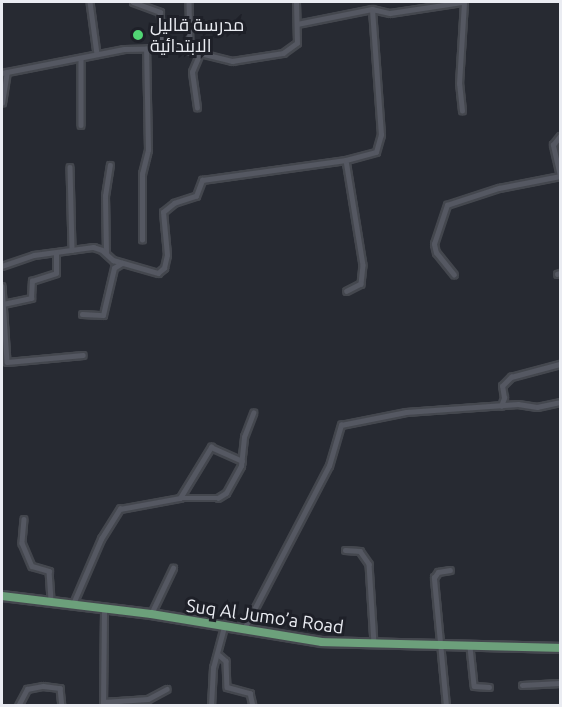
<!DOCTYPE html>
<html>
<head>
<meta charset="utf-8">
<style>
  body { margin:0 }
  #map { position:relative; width:562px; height:707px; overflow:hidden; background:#272a32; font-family:Ubuntu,Cairo,sans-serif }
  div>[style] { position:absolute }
  .roads { filter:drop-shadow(2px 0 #44474e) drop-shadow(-2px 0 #44474e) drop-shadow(0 2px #44474e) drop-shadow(0 -2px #44474e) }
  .minor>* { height:4.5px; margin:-2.25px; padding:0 2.25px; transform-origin:2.25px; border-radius:2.25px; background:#555862 }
  .primary>* { height:8px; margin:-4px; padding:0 4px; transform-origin:4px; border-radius:4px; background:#6ca07b }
  .dots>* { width:16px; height:16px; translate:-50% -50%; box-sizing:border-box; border:3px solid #1e2028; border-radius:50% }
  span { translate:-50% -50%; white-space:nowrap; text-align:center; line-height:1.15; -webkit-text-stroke:6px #1e2028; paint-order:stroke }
  .poi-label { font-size:18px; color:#eaecf2 }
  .left { translate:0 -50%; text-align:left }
  .street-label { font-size:18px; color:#eaecf2 }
  .frame { position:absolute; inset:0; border:3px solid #eaecf2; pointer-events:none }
</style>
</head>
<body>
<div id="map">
  <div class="roads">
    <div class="minor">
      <div style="left:90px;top:2px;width:52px;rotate:82.3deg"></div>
      <div style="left:133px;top:2px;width:29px;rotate:20deg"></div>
      <div style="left:160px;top:12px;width:36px;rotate:85deg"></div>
      <div style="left:189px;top:2px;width:48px;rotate:88.8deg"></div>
      <div style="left:297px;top:24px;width:76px;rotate:-11.3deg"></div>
      <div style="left:372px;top:9px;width:18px;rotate:13deg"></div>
      <div style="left:390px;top:13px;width:74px;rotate:-8.6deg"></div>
      <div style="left:81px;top:59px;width:66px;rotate:90deg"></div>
      <div style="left:2px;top:73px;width:124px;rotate:-11.1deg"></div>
      <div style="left:124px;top:49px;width:56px;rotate:-1deg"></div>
      <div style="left:180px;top:48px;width:54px;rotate:14deg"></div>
      <div style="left:232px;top:61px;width:52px;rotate:-8.9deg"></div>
      <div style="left:283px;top:53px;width:17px;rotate:-36deg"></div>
      <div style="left:297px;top:43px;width:41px;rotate:-91.4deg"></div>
      <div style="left:2px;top:103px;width:31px;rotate:-81deg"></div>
      <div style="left:197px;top:108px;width:36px;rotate:-98deg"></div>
      <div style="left:192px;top:72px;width:21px;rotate:-67deg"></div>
      <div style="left:462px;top:111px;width:27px;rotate:-96deg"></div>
      <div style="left:459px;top:84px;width:81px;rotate:-86.5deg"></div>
      <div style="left:346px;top:160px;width:106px;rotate:80.8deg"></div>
      <div style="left:363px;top:265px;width:19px;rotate:96deg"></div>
      <div style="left:361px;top:284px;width:16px;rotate:153deg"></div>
      <div style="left:70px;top:167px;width:83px;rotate:88.6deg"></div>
      <div style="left:560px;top:176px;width:32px;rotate:-103deg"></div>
      <div style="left:553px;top:145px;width:11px;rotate:-52deg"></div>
      <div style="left:142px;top:240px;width:66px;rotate:-90deg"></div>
      <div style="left:142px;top:174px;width:25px;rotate:-76deg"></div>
      <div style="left:148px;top:150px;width:101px;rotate:-91.1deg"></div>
      <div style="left:106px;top:253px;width:57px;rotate:-91deg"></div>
      <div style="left:105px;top:196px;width:31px;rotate:-81deg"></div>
      <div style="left:2px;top:266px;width:34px;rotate:-19deg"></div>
      <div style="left:34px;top:255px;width:60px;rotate:-7.7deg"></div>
      <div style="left:93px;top:247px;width:9px;rotate:18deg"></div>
      <div style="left:102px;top:250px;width:15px;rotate:42deg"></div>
      <div style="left:113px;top:260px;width:47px;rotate:16.1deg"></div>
      <div style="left:158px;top:273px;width:8px;rotate:-40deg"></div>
      <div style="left:164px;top:268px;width:13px;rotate:-77deg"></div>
      <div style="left:167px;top:255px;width:43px;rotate:-95.3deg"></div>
      <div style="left:163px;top:212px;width:14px;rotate:-39deg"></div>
      <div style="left:174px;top:203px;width:23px;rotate:-18deg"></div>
      <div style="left:196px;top:196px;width:17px;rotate:-69deg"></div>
      <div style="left:202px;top:180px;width:145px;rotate:-7.9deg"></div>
      <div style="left:346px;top:160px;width:31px;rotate:-15deg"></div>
      <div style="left:376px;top:152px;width:18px;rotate:-74deg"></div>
      <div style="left:381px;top:135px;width:126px;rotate:-94.1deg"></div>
      <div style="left:557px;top:274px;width:3px;rotate:-18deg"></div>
      <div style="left:454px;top:275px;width:28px;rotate:-129deg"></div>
      <div style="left:436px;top:253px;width:9px;rotate:-103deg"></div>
      <div style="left:434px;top:244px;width:41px;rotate:-71.6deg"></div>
      <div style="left:447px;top:205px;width:55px;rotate:-18.1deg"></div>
      <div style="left:499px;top:188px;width:62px;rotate:-11.1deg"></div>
      <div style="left:2px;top:286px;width:76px;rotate:86.2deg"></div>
      <div style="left:7px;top:362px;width:76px;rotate:-5.3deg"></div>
      <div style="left:3px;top:304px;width:29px;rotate:-12deg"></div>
      <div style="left:31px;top:298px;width:17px;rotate:-87deg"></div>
      <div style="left:32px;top:281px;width:25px;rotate:-18deg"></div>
      <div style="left:56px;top:273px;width:20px;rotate:-90deg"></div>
      <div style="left:82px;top:314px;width:21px;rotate:3deg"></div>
      <div style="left:103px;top:315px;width:48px;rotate:-76.8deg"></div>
      <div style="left:114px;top:268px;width:9px;rotate:-32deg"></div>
      <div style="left:501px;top:406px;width:9px;rotate:-69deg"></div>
      <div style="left:504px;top:398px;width:12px;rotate:-99deg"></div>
      <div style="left:502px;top:386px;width:13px;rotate:-45deg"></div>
      <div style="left:511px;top:377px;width:51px;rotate:-14.9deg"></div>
      <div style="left:180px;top:498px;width:60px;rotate:-58.7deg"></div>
      <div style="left:211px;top:447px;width:34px;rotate:24deg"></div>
      <div style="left:24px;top:519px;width:24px;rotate:95deg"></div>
      <div style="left:22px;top:543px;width:25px;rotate:67deg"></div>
      <div style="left:32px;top:566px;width:18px;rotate:16deg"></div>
      <div style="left:49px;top:571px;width:30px;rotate:86deg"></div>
      <div style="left:345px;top:550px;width:15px;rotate:4deg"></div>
      <div style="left:360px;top:551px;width:16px;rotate:55deg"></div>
      <div style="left:369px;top:564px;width:80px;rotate:86.4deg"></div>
      <div style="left:73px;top:604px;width:71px;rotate:-66.7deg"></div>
      <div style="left:101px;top:539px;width:36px;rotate:-58deg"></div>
      <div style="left:120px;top:509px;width:61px;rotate:-10.4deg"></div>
      <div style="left:180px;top:498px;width:38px"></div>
      <div style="left:218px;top:498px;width:9px;rotate:-32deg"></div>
      <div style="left:226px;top:493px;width:31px;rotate:-61deg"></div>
      <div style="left:241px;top:466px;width:29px;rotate:-84deg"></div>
      <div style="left:244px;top:437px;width:26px;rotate:-69deg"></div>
      <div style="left:151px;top:614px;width:51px;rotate:-64.4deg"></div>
      <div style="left:244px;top:629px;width:184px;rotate:-62.5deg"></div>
      <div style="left:329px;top:466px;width:43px;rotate:-73.7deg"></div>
      <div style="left:341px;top:425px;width:66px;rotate:-11.3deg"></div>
      <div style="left:406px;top:412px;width:112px;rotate:-4.1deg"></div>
      <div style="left:518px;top:404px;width:19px;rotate:9deg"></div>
      <div style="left:537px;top:407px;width:24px;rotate:-12deg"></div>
      <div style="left:470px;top:647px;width:39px;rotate:84deg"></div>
      <div style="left:474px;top:686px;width:15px;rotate:4deg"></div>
      <div style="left:219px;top:655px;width:9px;rotate:41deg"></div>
      <div style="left:226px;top:661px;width:26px;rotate:88deg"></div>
      <div style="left:227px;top:687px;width:24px;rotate:15deg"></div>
      <div style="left:250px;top:693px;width:13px;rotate:77deg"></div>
      <div style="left:522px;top:685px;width:38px;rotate:-3deg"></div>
      <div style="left:103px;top:702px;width:45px;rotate:-3.8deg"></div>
      <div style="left:148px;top:699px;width:21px;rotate:-28deg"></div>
      <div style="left:18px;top:706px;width:19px;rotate:-62deg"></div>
      <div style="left:27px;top:689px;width:16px;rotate:-11deg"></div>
      <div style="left:43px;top:686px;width:17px;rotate:7deg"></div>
      <div style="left:60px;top:688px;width:18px;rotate:84deg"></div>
      <div style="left:103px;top:706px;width:98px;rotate:-89.4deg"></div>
      <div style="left:211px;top:706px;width:38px;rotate:-87deg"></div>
      <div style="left:213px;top:668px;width:42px;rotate:-75deg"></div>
      <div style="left:446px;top:706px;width:129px;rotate:-95.4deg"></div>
      <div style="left:434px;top:578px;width:7px;rotate:-56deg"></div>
      <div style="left:438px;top:572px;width:12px;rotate:-9deg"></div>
    </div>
    <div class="primary">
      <div style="left:2px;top:596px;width:150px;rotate:6.9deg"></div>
      <div style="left:151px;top:614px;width:173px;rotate:9.3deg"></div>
      <div style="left:322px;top:642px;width:238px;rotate:1.4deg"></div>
    </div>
  </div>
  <div class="dots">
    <div style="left:138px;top:35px;background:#51d674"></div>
  </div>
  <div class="poi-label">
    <span class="left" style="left:150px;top:35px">مدرسة قاليل<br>الابتدائية</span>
  </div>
  <div class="street-label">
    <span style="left:265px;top:616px;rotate:8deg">Suq Al Jumo’a Road</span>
  </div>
  <div class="frame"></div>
</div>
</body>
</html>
